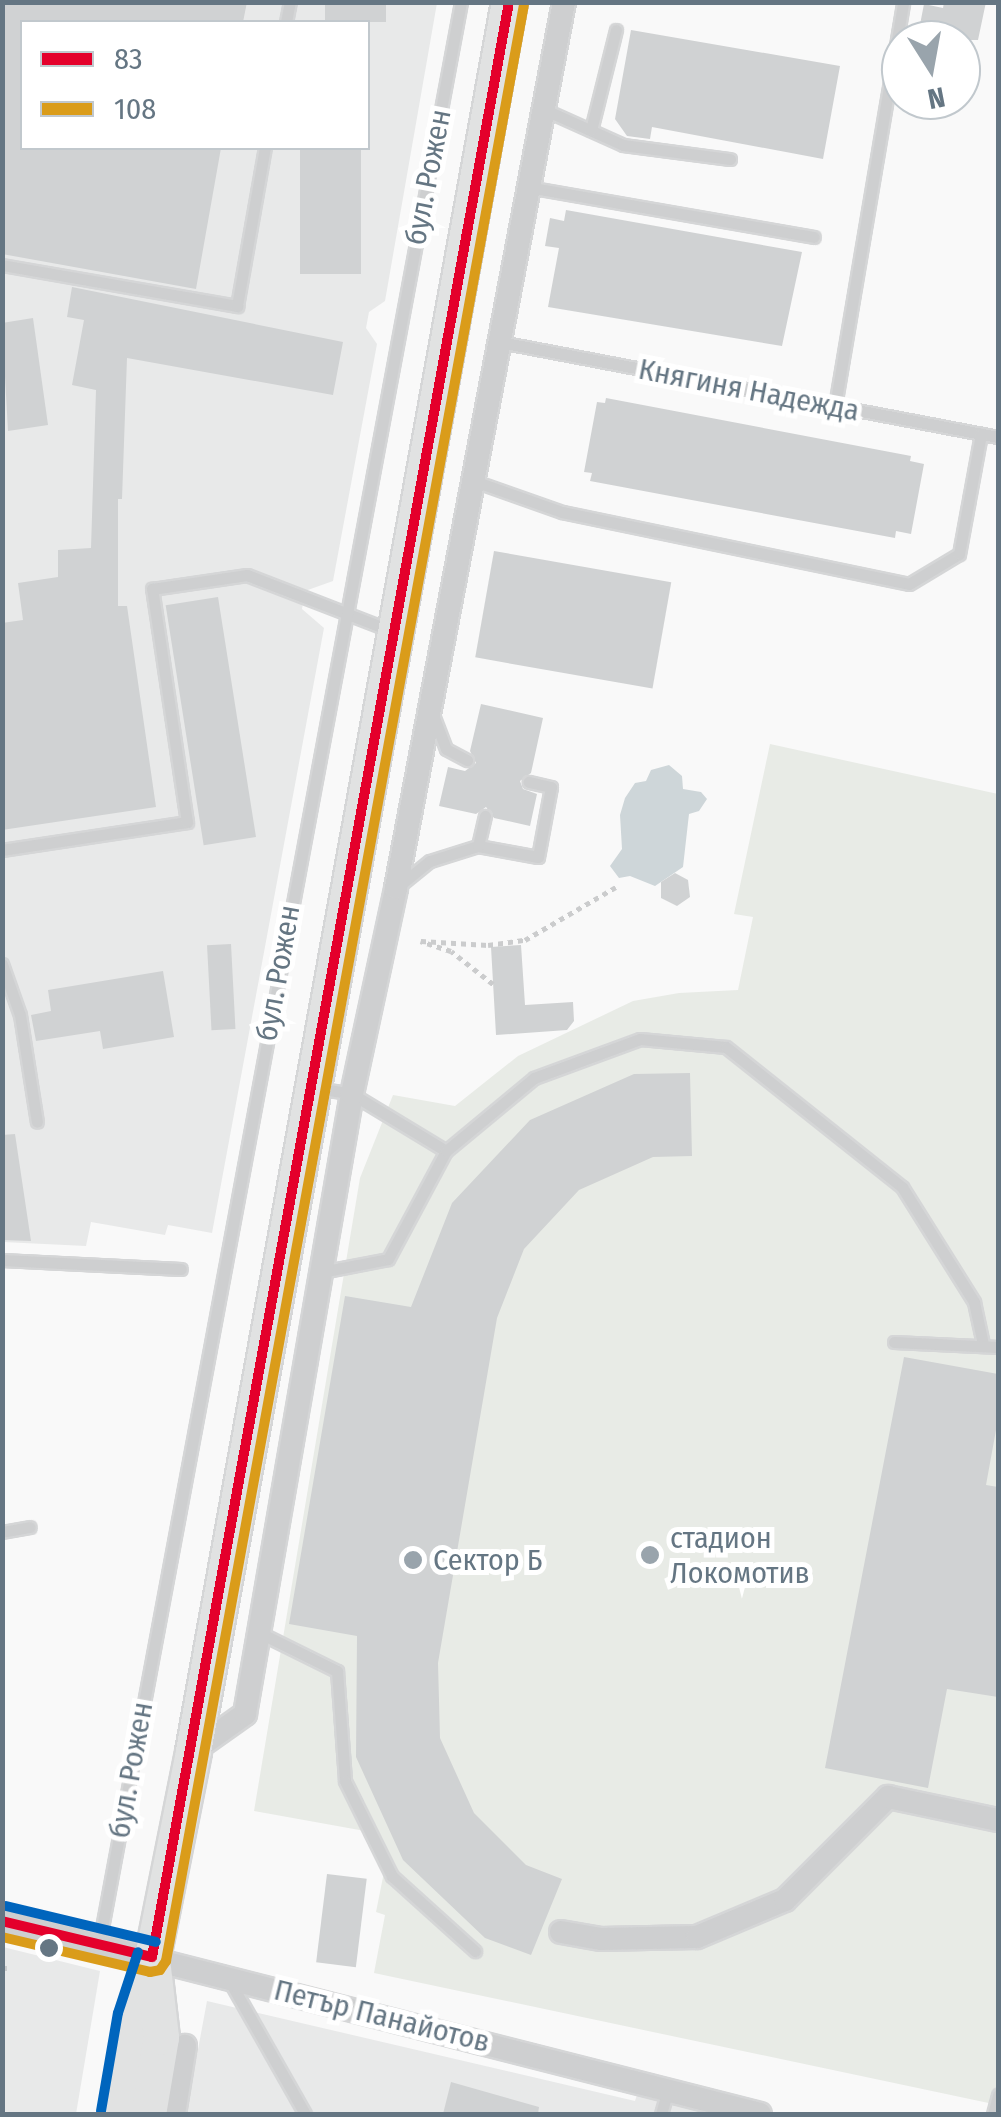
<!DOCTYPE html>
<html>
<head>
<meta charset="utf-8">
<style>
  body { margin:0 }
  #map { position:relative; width:1001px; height:2117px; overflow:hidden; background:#f9f9f9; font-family:"Fira Sans Condensed",sans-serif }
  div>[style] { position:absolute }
  .built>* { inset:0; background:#e8e9e9 }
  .green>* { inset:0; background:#e8ebe6 }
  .water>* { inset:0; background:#ced6d9 }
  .building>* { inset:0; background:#d0d2d3; transform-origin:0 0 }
  .path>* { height:5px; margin-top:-2.5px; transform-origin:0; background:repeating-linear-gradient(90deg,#cbcccd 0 5px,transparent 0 10px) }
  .roads { filter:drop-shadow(2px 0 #d5d6d7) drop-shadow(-2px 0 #d5d6d7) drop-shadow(0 2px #d5d6d7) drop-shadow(0 -2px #d5d6d7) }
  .lane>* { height:11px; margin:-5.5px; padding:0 5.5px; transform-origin:5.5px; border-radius:5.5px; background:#cecfd0 }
  .street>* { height:22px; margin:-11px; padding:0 11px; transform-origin:11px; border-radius:11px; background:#cecfd0 }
  .primary>* { height:35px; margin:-17.5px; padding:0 17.5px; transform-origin:17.5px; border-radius:17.5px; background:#e1e2e2 }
  .bus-1>* { height:10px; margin:-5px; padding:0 5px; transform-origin:5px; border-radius:5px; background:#e4002b }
  .bus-2>* { height:10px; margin:-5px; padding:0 5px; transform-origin:5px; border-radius:5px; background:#da9c1a }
  .bus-3>* { height:10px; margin:-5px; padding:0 5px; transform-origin:5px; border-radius:5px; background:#0065bd }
  .dots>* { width:28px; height:28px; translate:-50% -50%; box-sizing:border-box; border:5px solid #fff; border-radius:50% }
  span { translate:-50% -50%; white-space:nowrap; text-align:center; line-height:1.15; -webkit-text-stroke:10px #fff; paint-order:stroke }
  .street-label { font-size:30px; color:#657683 }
  .poi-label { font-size:30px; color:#657683 }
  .left { translate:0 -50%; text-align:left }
  .frame { position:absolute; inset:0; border:5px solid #657683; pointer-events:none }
  .legend { position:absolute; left:20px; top:20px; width:350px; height:130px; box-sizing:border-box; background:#fff; border:2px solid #c1c8cd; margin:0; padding:12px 18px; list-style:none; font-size:30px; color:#657683 }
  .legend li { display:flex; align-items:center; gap:20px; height:50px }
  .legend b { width:50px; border:2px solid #c1c8cd }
  .north { position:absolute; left:881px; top:20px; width:100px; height:100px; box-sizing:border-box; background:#fff; border:2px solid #c1c8cd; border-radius:50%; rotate:169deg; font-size:28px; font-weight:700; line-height:40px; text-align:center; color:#657683 }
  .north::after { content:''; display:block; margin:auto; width:35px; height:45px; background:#99a4ac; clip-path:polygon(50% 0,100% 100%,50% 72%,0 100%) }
</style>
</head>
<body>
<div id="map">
  <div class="built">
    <div style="clip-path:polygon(evenodd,3px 3px,437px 3px,385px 301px,369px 312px,366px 328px,377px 344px,333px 581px,305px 591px,302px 609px,324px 628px,212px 1233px,168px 1225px,165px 1235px,91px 1222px,86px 1246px,3px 1242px,3px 3px,22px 22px,368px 22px,368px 148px,22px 148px,22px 22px)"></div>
    <div style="clip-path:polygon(3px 1947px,100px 1971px,76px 2114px,3px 2114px)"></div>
    <div style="clip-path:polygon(207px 2001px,635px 2101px,641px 2082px,760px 2114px,186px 2114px)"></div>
  </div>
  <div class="green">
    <div style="clip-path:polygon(770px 744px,998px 794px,998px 2105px,374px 1973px,385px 1915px,376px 1912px,384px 1872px,365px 1831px,254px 1811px,360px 1178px,393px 1095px,455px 1106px,518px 1056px,633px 1001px,679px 993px,738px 990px,753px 917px,734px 914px)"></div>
  </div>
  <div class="water">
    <div style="clip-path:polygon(669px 765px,682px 776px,683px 789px,701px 792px,707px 799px,699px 811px,689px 814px,683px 867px,655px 886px,630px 876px,619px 878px,610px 866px,622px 849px,620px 815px,625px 798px,635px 783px,646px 781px,651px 770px)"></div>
  </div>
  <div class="building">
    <div style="clip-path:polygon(2px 2px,247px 2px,243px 22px,22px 22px,22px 148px,221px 148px,196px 289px,2px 254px)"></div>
    <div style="left:325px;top:2px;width:61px;height:20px"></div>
    <div style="clip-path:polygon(944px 2px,986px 2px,978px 40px,917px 40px,924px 4px,943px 8px)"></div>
    <div style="clip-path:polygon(631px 30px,840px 66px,823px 159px,652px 127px,650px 139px,627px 136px,615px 119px)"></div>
    <div style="left:300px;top:148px;width:61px;height:126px"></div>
    <div style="clip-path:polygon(566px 210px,802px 252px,782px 346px,548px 307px,559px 248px,545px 246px,550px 218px,564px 221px)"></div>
    <div style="clip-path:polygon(72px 287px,343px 342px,333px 395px,127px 358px,122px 499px,118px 499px,118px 606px,127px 606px,156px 807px,2px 830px,2px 623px,23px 620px,18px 583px,58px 577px,58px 550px,91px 548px,96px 390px,72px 385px,84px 320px,67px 317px)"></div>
    <div style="clip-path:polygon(33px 318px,48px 425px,8px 431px,2px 323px)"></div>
    <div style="clip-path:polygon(606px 398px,911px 456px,910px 461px,924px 464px,911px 534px,896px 531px,895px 538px,590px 481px,592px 473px,584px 472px,597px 402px,605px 403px)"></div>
    <div style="left:494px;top:551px;width:180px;height:108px;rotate:10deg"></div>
    <div style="left:218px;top:597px;width:243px;height:53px;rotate:81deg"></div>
    <div style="clip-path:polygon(481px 704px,543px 718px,531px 773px,520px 781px,523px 789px,537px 794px,530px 826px,494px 818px,486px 807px,476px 814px,439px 806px,448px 767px,465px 771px,476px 763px,470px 751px)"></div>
    <div style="clip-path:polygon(675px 873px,688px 880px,690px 897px,677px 906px,661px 898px,661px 882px)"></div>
    <div style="left:231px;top:944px;width:85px;height:24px;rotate:87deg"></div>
    <div style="clip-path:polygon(521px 945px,525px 1005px,573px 1002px,574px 1021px,567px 1030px,496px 1035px,491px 947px)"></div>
    <div style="clip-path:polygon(163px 971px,174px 1037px,103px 1049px,100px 1031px,36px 1041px,31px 1015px,51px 1011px,48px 990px)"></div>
    <div style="clip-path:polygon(690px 1073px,692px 1156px,653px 1157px,579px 1190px,524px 1249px,497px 1318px,438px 1663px,440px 1738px,474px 1813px,526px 1865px,562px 1879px,531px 1955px,485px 1938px,403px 1860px,356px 1757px,357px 1636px,289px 1624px,345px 1296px,411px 1307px,452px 1203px,530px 1120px,634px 1074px)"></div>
    <div style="clip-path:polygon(15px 1134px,31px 1241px,2px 1240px,2px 1135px)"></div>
    <div style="clip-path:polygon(904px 1357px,998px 1374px,998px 1419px,986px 1485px,998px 1487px,998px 1697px,947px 1689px,928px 1788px,825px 1768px)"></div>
    <div style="left:327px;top:1874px;width:40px;height:89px;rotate:7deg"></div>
    <div style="clip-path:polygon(451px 2082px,539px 2107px,538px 2114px,443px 2114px)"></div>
  </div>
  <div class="path">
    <div style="left:493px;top:984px;width:53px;rotate:-141.8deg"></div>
    <div style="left:451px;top:951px;width:32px;rotate:-162deg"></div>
    <div style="left:421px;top:941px;width:67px;rotate:3.4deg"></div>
    <div style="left:488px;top:945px;width:37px;rotate:-8deg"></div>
    <div style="left:525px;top:940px;width:105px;rotate:-30.2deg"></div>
    <div style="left:2px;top:1968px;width:7px"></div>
  </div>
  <div class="roads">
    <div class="lane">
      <div style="left:286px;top:22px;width:20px;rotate:-79deg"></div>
      <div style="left:543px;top:109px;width:88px;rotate:24.2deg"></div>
      <div style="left:623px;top:145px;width:108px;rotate:7.5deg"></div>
      <div style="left:591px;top:130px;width:103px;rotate:-76deg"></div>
      <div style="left:528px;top:187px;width:290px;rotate:9.9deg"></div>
      <div style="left:2px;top:265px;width:239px;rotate:9.9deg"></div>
      <div style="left:237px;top:306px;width:160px;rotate:-80deg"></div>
      <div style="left:500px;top:342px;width:507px;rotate:10.8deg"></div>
      <div style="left:835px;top:406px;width:410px;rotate:-80.4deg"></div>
      <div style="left:474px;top:481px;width:93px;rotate:19.4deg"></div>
      <div style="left:562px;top:512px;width:354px;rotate:11.7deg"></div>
      <div style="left:909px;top:584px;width:58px;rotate:-31deg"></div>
      <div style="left:959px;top:554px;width:122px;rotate:-79.6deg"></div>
      <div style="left:433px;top:715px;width:36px;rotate:69deg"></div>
      <div style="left:446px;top:749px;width:24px;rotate:28deg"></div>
      <div style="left:478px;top:846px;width:61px;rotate:10.4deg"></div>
      <div style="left:538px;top:857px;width:71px;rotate:-79.5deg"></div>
      <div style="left:551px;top:787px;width:23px;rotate:-167deg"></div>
      <div style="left:2px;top:850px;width:187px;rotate:-8.6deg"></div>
      <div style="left:187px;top:822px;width:236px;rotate:-98.5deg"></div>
      <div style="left:152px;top:589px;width:96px;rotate:-8.4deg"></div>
      <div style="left:247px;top:575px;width:155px;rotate:21.1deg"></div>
      <div style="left:400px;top:885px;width:38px;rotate:-39deg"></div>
      <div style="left:430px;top:861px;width:50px;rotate:-17.4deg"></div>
      <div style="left:478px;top:846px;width:31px;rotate:-77deg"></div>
      <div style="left:2px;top:964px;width:54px;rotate:70.6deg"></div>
      <div style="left:20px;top:1015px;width:108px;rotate:81deg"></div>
      <div style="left:316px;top:1088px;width:36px;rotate:9deg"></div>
      <div style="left:352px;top:1094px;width:110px;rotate:31.2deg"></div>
      <div style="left:2px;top:1260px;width:179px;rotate:2.9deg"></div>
      <div style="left:321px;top:1272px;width:68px;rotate:-11deg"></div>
      <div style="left:388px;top:1259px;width:123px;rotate:-61.8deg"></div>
      <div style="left:446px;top:1151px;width:114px;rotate:-39.7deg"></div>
      <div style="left:534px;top:1078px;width:113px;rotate:-20.2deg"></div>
      <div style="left:640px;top:1039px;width:86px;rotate:5.3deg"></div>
      <div style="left:726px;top:1047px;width:225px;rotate:38.5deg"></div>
      <div style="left:902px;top:1187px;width:136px;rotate:57.9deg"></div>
      <div style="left:974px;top:1302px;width:43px;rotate:77.9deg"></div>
      <div style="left:894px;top:1342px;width:104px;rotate:2.8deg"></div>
      <div style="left:2px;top:1532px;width:28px;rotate:-10deg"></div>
      <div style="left:262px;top:1634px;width:84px;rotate:26.3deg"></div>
      <div style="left:337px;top:1671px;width:110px;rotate:85.8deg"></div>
      <div style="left:345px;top:1781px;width:106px;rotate:63.7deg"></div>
      <div style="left:392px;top:1876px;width:112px;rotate:42.1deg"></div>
      <div style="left:99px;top:1944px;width:1975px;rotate:-79.44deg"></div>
      <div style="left:229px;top:1980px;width:154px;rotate:60.4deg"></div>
      <div style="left:661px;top:2114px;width:25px;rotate:-74deg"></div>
      <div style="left:993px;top:2114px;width:20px;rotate:-75deg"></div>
    </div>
    <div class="street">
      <div style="left:193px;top:1751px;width:64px;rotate:-35.4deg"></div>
      <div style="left:245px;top:1714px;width:629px;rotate:-80.21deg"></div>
      <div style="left:352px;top:1094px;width:211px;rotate:-77.9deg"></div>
      <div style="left:396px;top:888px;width:902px;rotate:-79.26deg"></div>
      <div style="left:2px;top:1921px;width:782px;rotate:14.28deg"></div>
      <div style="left:561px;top:1932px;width:41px;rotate:9.9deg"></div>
      <div style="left:601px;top:1939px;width:96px;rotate:-1.2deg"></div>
      <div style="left:697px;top:1937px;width:95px;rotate:-22.8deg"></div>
      <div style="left:785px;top:1900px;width:146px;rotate:-45deg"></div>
      <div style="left:888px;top:1797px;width:112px;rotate:11.8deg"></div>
      <div style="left:174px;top:2114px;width:69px;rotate:-80.8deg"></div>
    </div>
    <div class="primary">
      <div style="left:116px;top:2114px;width:99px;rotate:-80.2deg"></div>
      <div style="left:133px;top:2016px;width:62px;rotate:-72.1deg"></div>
      <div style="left:152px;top:1957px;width:210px;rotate:-78.7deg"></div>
      <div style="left:193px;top:1751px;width:1777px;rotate:-79.76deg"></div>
      <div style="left:148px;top:2114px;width:78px;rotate:-80.4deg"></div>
      <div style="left:161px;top:2037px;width:69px;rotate:-96.6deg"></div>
    </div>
  </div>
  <div class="bus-1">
    <div style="left:2px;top:1921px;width:154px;rotate:13.5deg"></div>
    <div style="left:152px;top:1957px;width:1987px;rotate:-79.65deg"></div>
  </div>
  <div class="bus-2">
    <div style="left:2px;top:1937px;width:152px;rotate:13.3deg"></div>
    <div style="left:150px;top:1972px;width:10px;rotate:-11deg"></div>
    <div style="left:160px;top:1970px;width:11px;rotate:-56deg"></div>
    <div style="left:166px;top:1961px;width:1988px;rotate:-79.63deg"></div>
  </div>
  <div class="bus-3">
    <div style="left:6px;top:1906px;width:154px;rotate:13.5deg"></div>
    <div style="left:101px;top:2111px;width:99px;rotate:-80.2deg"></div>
    <div style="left:118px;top:2013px;width:64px;rotate:-71.8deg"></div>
  </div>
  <div class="dots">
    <div style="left:650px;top:1555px;background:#99a4ac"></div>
    <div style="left:413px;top:1560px;background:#99a4ac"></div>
    <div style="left:49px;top:1948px;background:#657683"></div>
  </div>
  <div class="street-label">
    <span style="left:428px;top:177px;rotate:-79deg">бул. Рожен</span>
    <span style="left:749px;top:390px;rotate:11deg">Княгиня Надежда</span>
    <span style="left:278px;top:973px;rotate:-80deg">бул. Рожен</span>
    <span style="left:131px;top:1770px;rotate:-80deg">бул. Рожен</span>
    <span style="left:382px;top:2016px;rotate:14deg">Петър Панайотов</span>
  </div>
  <div class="poi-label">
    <span class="left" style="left:670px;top:1555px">стадион<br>Локомотив</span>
    <span class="left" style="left:433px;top:1560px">Сектор Б</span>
  </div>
  <div class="frame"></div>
  <ul class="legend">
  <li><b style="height:12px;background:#e4002b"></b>83</li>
  <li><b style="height:12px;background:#da9c1a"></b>108</li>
  </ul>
  <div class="north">N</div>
</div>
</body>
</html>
